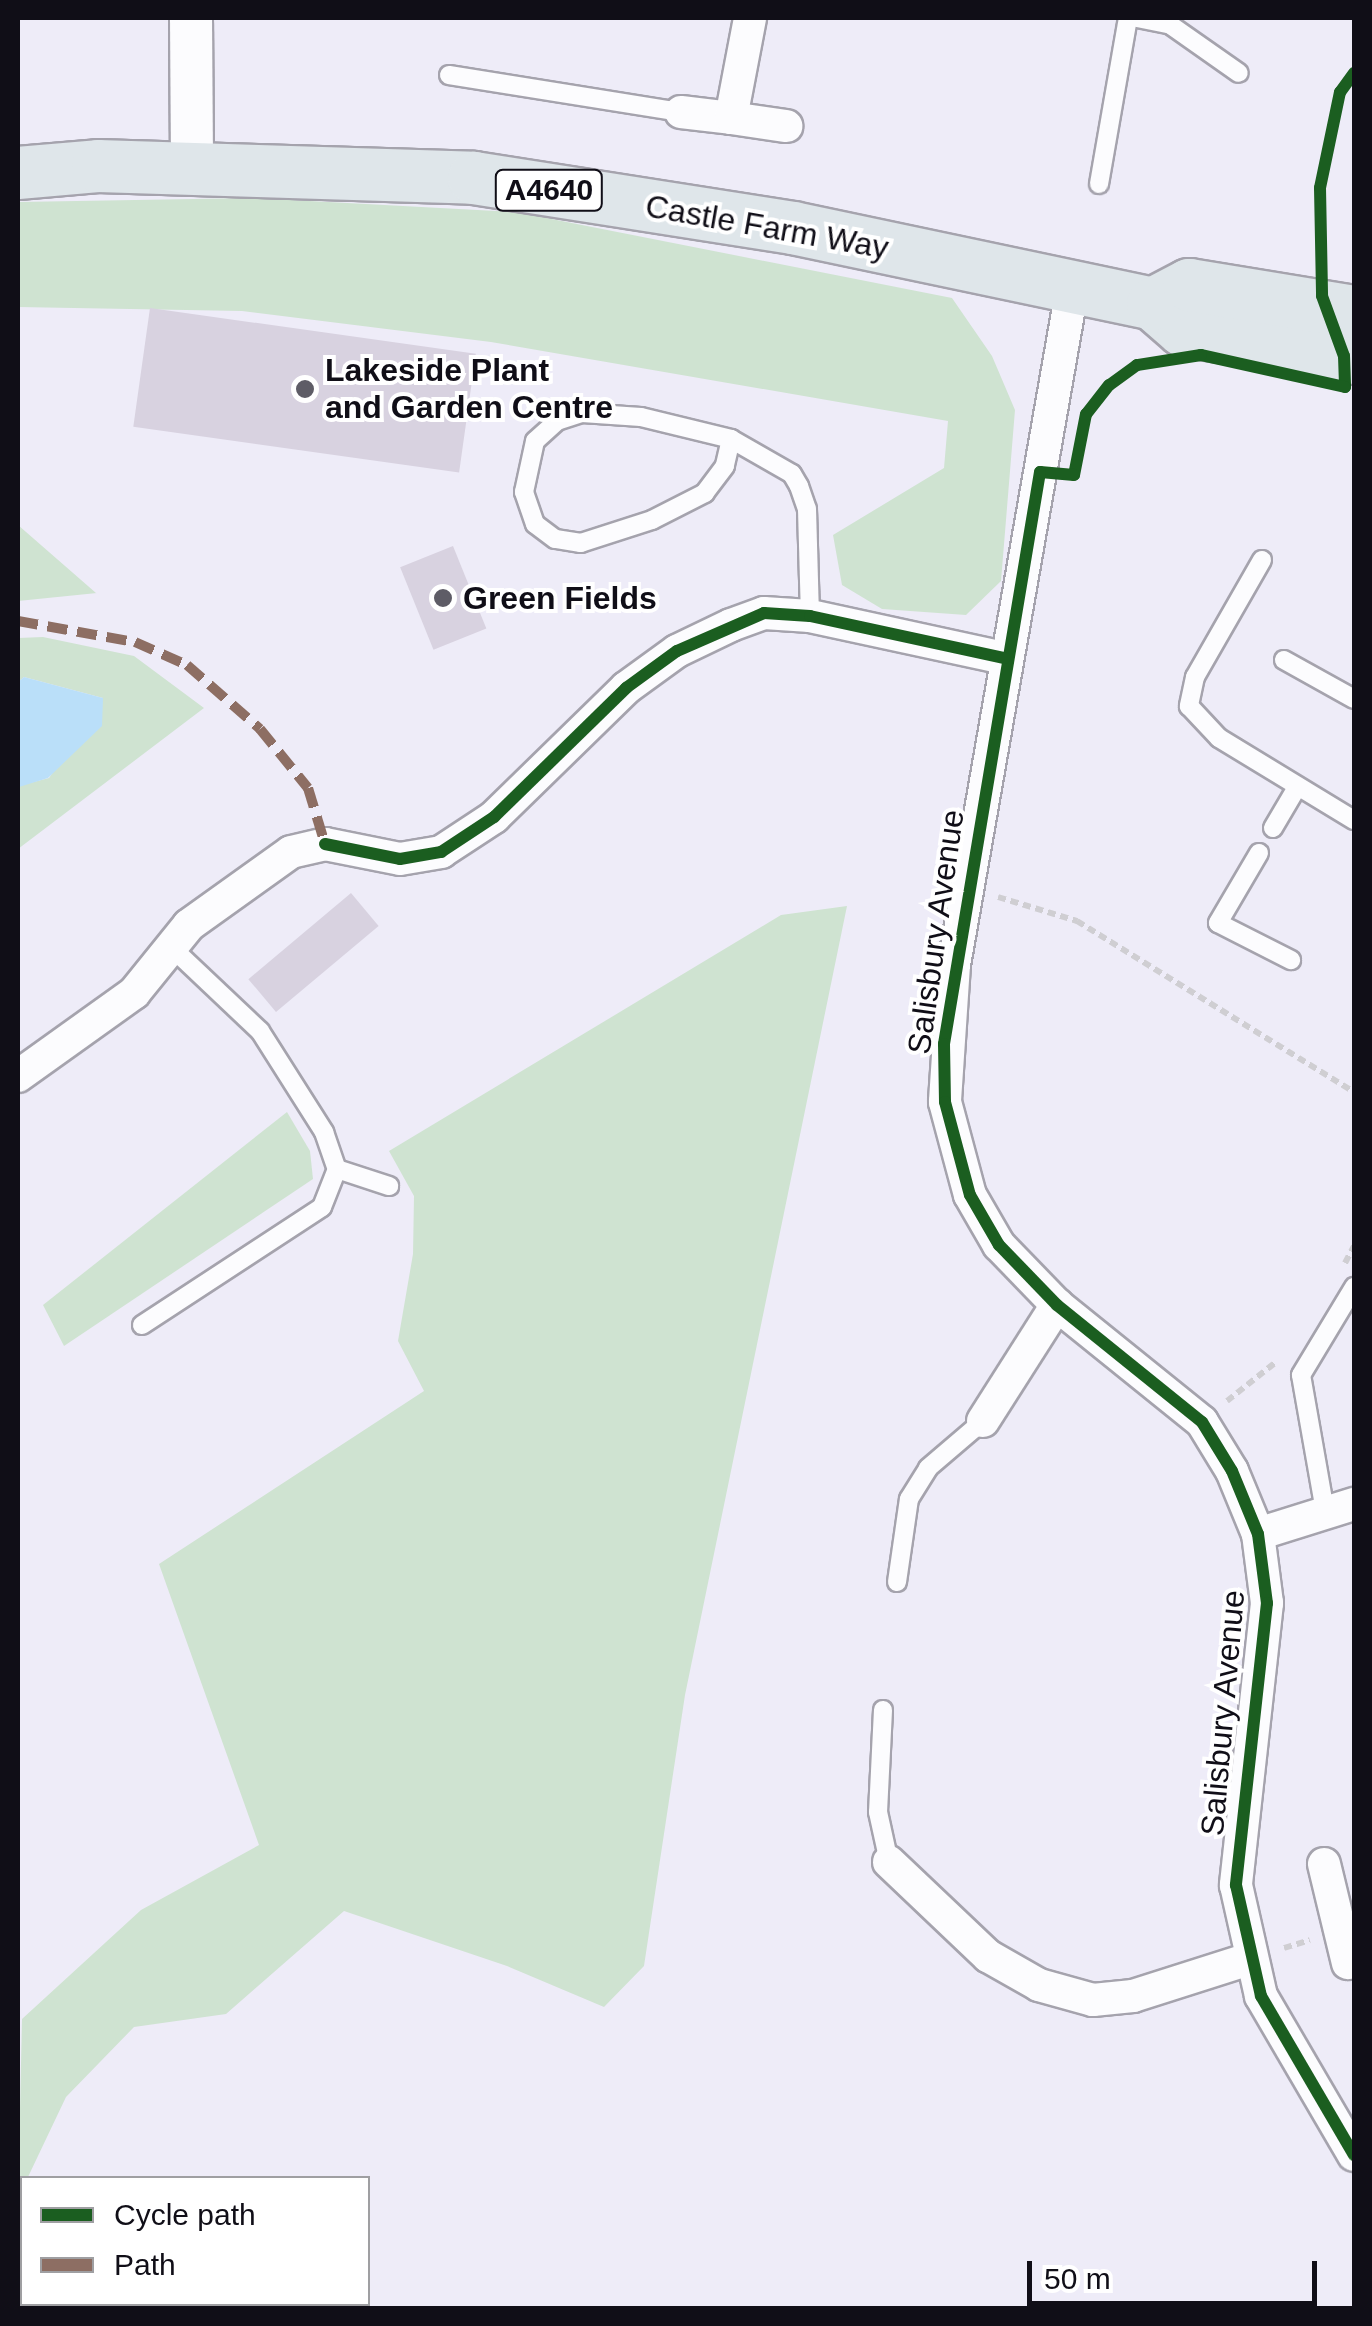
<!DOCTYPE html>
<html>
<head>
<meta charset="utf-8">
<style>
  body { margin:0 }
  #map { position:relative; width:1372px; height:2326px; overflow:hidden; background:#eeecf8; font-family:Helvetica,sans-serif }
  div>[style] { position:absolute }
  .green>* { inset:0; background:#cfe3d1 }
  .water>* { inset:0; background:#badff9 }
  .building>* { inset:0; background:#d8d2e0; transform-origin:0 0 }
  .path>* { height:6px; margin-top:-3px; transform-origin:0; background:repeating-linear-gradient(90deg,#cfced2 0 8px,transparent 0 13px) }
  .roads { filter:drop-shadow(2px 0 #a5a3ad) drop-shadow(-2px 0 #a5a3ad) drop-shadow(0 2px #a5a3ad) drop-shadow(0 -2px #a5a3ad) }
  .service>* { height:18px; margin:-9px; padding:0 9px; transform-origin:9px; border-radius:9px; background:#fcfcfe }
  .minor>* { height:32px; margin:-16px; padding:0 16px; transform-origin:16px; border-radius:16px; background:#fcfcfe }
  .tertiary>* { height:42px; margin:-21px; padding:0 21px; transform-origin:21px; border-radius:21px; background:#fcfcfe }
  .primary>* { height:52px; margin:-26px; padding:0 26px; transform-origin:26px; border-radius:26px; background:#dfe6ea }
  .quiet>* { height:10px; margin-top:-5px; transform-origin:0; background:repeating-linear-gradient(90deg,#8d6e63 0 20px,transparent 0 30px) }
  .cycleway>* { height:12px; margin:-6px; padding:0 6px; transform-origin:6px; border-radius:6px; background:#1b5e20 }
  .dots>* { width:28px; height:28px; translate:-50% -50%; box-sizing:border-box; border:5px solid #fff; border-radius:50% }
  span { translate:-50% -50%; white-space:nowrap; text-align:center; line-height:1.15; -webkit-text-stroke:8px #fff; paint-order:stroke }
  .shield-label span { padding:2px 8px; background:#fff; border:2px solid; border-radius:8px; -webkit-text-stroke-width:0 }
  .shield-label { font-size:30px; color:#100e17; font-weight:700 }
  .street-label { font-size:32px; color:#100e17 }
  .poi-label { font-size:32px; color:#100e17; font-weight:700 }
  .left { translate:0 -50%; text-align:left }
  .frame { position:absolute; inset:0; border:20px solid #100e17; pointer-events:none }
  .legend { position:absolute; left:20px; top:2176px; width:350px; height:130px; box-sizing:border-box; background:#fff; border:2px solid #9f9fa2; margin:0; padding:12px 18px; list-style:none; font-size:30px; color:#100e17 }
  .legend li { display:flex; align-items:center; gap:20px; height:50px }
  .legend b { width:50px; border:2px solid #9f9fa2 }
  .scale { position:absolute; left:1027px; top:2261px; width:290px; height:45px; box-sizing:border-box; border:5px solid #100e17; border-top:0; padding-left:12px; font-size:30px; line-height:35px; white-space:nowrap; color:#100e17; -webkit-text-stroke:8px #fff; paint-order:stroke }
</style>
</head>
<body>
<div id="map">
  <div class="green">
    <div style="clip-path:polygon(252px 198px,516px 212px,952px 298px,992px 356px,1015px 410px,1001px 581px,966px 615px,882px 609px,842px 585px,833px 535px,944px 468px,948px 421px,491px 342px,242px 311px,18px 307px,18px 202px)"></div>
    <div style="clip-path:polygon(18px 525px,96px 593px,97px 593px,18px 601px)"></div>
    <div style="clip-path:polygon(43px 637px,134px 656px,204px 708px,18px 849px,18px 786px,49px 778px,103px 698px,24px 677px,18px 682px,18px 638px)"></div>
    <div style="clip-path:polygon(847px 906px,685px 1695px,644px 1966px,604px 2007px,507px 1966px,344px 1911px,226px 2014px,134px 2027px,66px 2097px,18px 2198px,22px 2019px,141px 1910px,259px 1845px,159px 1564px,424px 1391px,398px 1341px,413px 1254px,414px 1196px,389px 1151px,781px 915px)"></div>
    <div style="clip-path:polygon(287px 1112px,310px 1151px,313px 1179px,64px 1346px,43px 1305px)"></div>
  </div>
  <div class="water">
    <div style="clip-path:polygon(24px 677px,103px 698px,102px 726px,48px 778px,19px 787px,18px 682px)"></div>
  </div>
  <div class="building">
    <div style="left:150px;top:308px;width:329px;height:120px;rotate:8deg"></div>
    <div style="left:453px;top:546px;width:89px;height:57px;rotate:68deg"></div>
    <div style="left:351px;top:893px;width:43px;height:134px;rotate:50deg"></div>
  </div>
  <div class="path">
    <div style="left:998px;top:897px;width:83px;rotate:16.9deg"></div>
    <div style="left:1077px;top:921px;width:326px;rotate:31.7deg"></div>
    <div style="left:1345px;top:1263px;width:19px;rotate:-62deg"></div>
    <div style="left:1227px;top:1401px;width:63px;rotate:-38.5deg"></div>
    <div style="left:1284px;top:1948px;width:27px;rotate:-17deg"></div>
  </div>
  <div class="roads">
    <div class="service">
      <div style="left:1137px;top:18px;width:33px;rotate:11deg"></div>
      <div style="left:1169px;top:24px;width:85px;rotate:35deg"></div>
      <div style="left:449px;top:75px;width:235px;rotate:9.1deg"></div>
      <div style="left:1099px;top:184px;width:169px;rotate:-80.1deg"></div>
      <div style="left:731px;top:439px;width:28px;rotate:103deg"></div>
      <div style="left:725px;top:466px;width:34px;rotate:127deg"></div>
      <div style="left:705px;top:493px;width:59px;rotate:153deg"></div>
      <div style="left:652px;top:520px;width:75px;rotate:162.1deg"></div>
      <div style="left:581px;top:543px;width:26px;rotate:-171deg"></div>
      <div style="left:555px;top:539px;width:25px;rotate:-143deg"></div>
      <div style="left:535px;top:524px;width:34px;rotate:-109deg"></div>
      <div style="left:524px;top:492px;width:52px;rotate:-77.8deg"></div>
      <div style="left:535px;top:441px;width:30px;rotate:-42deg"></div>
      <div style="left:557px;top:421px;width:26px;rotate:-18deg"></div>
      <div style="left:582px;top:413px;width:59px;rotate:3.9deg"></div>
      <div style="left:641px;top:417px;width:93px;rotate:13.7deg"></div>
      <div style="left:731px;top:439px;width:70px;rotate:29.8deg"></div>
      <div style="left:792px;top:474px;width:14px;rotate:60deg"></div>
      <div style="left:799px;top:486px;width:24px;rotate:71deg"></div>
      <div style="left:807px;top:509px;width:107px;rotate:88.4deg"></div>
      <div style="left:1262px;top:560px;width:135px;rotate:119.8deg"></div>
      <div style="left:1195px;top:677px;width:30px;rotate:102deg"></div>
      <div style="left:1189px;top:706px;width:44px;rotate:46.8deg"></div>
      <div style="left:1219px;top:738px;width:158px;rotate:31.3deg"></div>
      <div style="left:1284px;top:660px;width:80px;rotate:29.1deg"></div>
      <div style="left:1273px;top:828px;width:45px;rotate:-59.5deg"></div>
      <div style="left:1259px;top:853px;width:81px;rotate:120.4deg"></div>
      <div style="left:1218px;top:923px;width:82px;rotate:26.9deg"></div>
      <div style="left:170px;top:946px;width:124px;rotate:43.4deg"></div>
      <div style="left:260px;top:1031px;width:120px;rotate:57.6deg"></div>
      <div style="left:324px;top:1132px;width:39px;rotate:71deg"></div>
      <div style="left:337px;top:1169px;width:55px;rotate:18.1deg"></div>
      <div style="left:142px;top:1325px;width:215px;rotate:-33.2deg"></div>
      <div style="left:322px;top:1207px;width:41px;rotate:-68.5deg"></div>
      <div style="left:1325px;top:1511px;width:138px;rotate:-100deg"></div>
      <div style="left:1301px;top:1375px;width:103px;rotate:-58.9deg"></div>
      <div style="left:897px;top:1582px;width:84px;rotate:-81.8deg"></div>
      <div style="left:909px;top:1499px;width:36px;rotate:-58deg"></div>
      <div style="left:928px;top:1468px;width:72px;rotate:-40.5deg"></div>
      <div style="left:883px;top:1710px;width:102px;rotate:92.8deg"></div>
      <div style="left:878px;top:1812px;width:51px;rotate:77.6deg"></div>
    </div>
    <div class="minor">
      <div style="left:681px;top:112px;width:50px;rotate:6.8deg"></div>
      <div style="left:731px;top:118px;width:102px;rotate:-79.2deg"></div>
      <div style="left:731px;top:118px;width:56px;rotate:8.3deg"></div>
      <div style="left:1072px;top:290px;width:685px;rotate:99.92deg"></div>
      <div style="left:954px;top:965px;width:137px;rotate:93.8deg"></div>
      <div style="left:945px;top:1102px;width:96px;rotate:75deg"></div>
      <div style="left:970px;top:1195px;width:58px;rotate:59.9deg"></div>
      <div style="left:999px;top:1245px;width:83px;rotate:46deg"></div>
      <div style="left:1057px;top:1305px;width:186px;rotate:38.9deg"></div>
      <div style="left:1202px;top:1422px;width:57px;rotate:58.5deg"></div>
      <div style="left:1232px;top:1471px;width:68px;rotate:67.6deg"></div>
      <div style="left:1258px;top:1534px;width:70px;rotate:82.6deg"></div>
      <div style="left:1267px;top:1603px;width:284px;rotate:96.3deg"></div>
      <div style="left:1236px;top:1885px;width:114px;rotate:77.3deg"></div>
      <div style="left:1261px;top:1996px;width:184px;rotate:59.7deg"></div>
      <div style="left:18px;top:1076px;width:143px;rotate:-35.6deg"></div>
      <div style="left:134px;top:993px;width:87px;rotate:-51deg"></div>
      <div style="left:189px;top:925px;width:125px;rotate:-35.6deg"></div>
      <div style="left:291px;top:852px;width:35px;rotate:-13deg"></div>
      <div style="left:325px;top:844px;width:76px;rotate:11.3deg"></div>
      <div style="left:400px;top:859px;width:42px;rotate:-9.7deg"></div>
      <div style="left:441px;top:852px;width:64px;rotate:-33.4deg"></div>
      <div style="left:494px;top:817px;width:185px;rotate:-44.3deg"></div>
      <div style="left:626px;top:688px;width:63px;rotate:-36deg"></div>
      <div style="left:677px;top:651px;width:60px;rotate:-25.7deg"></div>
      <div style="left:731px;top:625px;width:35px;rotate:-20deg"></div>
      <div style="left:764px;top:613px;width:46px;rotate:3.7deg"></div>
      <div style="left:810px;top:616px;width:199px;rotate:12.2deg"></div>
      <div style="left:983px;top:1421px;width:138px;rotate:-57.5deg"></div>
      <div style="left:1258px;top:1534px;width:101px;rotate:-17.4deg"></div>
      <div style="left:889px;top:1862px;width:137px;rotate:43.5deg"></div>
      <div style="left:988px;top:1956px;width:59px;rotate:29.6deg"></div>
      <div style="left:1039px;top:1985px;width:56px;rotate:15.5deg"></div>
      <div style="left:1093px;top:2000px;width:40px;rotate:-5.7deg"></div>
      <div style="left:1133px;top:1996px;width:122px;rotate:-17.7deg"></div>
      <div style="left:1324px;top:1864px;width:102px;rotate:76.4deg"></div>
    </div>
    <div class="tertiary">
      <div style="left:191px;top:18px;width:149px;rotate:89.6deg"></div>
    </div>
    <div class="primary">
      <div style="left:18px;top:173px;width:80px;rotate:-5deg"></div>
      <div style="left:98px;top:166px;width:376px;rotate:1.8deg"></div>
      <div style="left:474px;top:178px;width:323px;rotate:8.9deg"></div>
      <div style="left:793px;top:228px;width:368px;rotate:11.9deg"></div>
      <div style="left:1153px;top:304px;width:40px;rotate:41deg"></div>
      <div style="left:1183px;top:330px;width:173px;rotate:9.3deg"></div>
      <div style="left:1153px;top:304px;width:41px;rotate:-27.8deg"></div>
      <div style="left:1189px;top:285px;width:167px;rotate:9.3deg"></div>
    </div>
  </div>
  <div class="quiet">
    <div style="left:18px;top:621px;width:119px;rotate:10.2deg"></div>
    <div style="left:135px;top:642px;width:57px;rotate:23.9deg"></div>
    <div style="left:187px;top:665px;width:97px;rotate:41.2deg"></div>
    <div style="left:260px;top:729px;width:76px;rotate:50.9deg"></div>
    <div style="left:308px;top:788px;width:59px;rotate:73.1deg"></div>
  </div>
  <div class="cycleway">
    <div style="left:1354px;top:73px;width:24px;rotate:126deg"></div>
    <div style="left:1340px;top:92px;width:98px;rotate:101.8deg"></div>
    <div style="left:1320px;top:188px;width:108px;rotate:88.9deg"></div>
    <div style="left:1322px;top:296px;width:64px;rotate:69.9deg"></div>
    <div style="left:1344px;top:356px;width:31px;rotate:88deg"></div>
    <div style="left:1345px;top:387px;width:148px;rotate:-167.5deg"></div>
    <div style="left:1201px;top:355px;width:65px;rotate:171.1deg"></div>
    <div style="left:1137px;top:365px;width:34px;rotate:144deg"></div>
    <div style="left:1109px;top:385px;width:37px;rotate:128deg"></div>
    <div style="left:1086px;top:414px;width:62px;rotate:101.1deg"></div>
    <div style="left:1074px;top:475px;width:34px;rotate:-175deg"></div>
    <div style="left:1040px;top:472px;width:580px;rotate:99.53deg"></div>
    <div style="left:944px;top:1044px;width:58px;rotate:89deg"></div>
    <div style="left:945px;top:1102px;width:96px;rotate:75deg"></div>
    <div style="left:970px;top:1195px;width:58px;rotate:59.9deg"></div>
    <div style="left:999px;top:1245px;width:83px;rotate:46deg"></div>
    <div style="left:1057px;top:1305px;width:186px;rotate:38.9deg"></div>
    <div style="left:1202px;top:1422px;width:57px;rotate:58.5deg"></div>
    <div style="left:1232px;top:1471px;width:68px;rotate:67.6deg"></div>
    <div style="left:1258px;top:1534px;width:70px;rotate:82.6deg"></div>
    <div style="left:1267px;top:1603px;width:284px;rotate:96.3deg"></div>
    <div style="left:1236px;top:1885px;width:114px;rotate:77.3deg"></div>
    <div style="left:1261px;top:1996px;width:184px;rotate:59.7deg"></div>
    <div style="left:325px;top:844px;width:76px;rotate:11.3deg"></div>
    <div style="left:400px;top:859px;width:42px;rotate:-9.7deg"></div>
    <div style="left:441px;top:852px;width:64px;rotate:-33.4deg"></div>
    <div style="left:494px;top:817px;width:185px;rotate:-44.3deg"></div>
    <div style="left:626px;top:688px;width:63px;rotate:-36deg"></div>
    <div style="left:677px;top:651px;width:95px;rotate:-23.6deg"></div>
    <div style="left:764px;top:613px;width:46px;rotate:3.7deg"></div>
    <div style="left:810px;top:616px;width:199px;rotate:12.2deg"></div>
  </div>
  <div class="dots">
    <div style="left:305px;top:389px;background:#5e5c66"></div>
    <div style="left:443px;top:598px;background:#5e5c66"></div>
  </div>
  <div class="shield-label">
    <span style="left:549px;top:190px">A4640</span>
  </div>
  <div class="street-label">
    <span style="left:767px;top:227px;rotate:10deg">Castle Farm Way</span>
    <span style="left:936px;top:932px;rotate:-82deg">Salisbury Avenue</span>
    <span style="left:1223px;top:1713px;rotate:-85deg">Salisbury Avenue</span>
  </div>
  <div class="poi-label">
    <span class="left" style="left:325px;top:389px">Lakeside Plant<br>and Garden Centre</span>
    <span class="left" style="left:463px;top:598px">Green Fields</span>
  </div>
  <div class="frame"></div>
  <ul class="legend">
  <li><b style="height:12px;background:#1b5e20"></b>Cycle path</li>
  <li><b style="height:12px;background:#8d6e63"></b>Path</li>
  </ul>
  <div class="scale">50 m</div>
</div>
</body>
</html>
